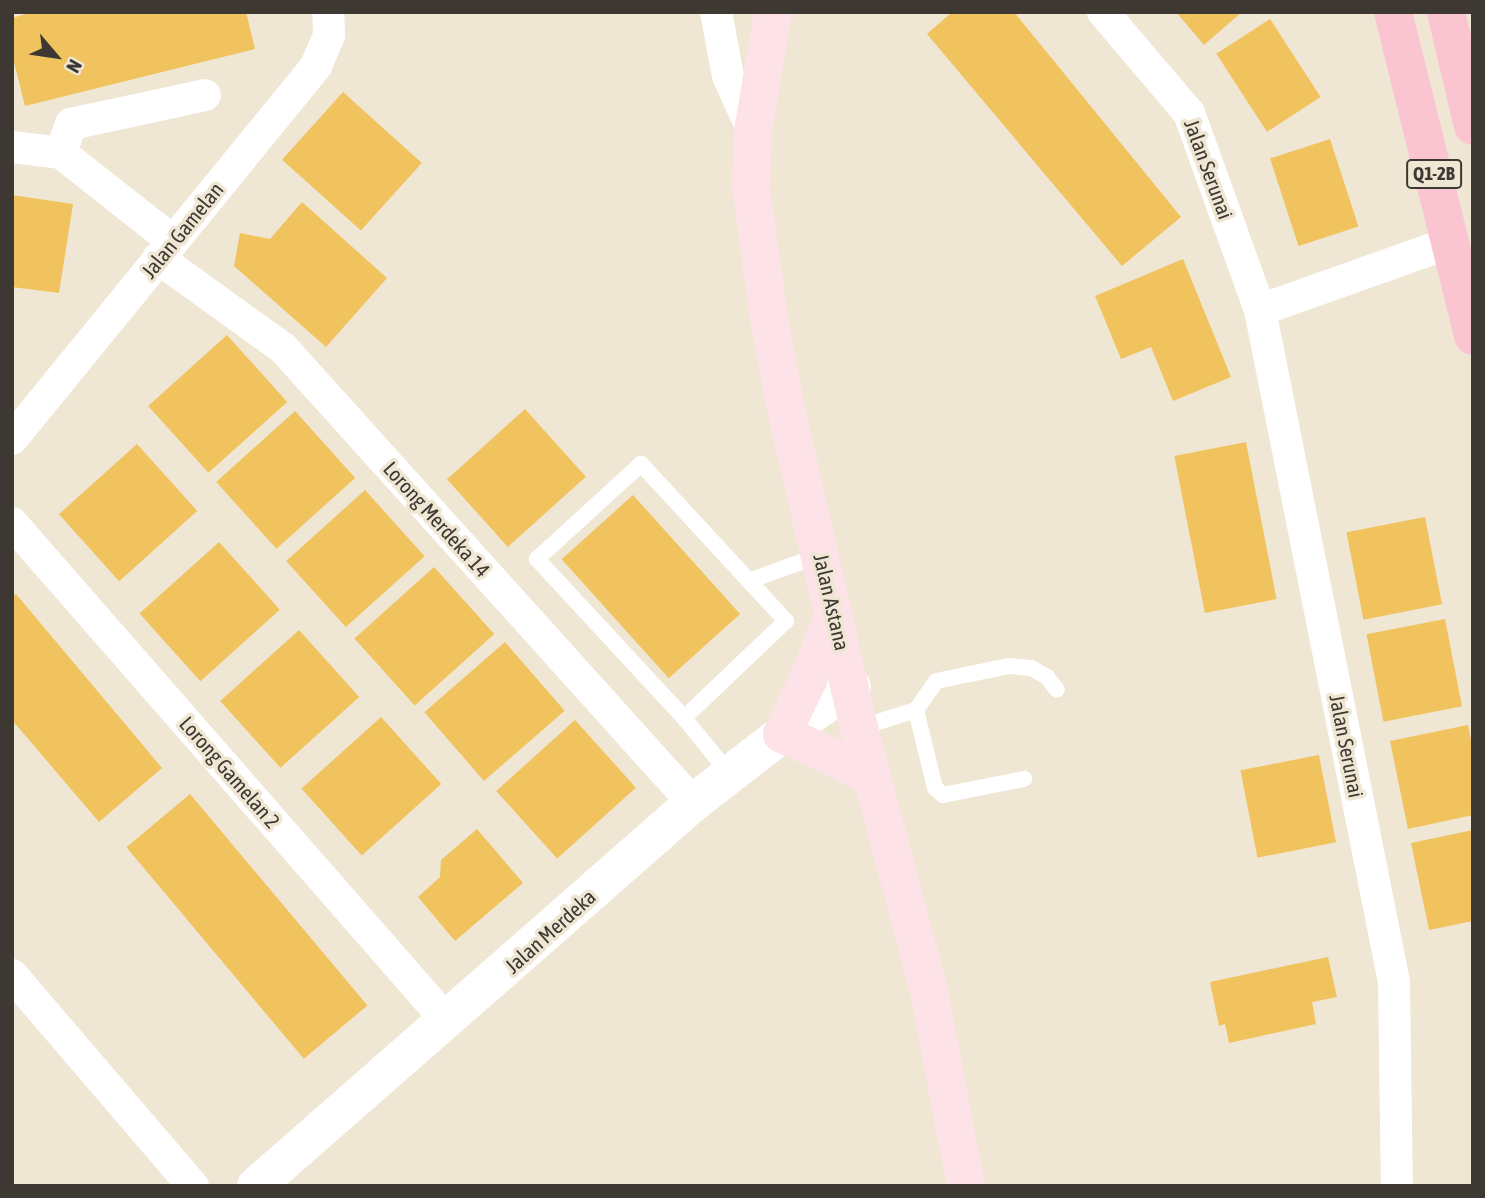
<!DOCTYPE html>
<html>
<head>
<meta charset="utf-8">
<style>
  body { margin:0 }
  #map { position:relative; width:1485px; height:1198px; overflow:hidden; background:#efe6d3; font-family:"Asap Condensed",sans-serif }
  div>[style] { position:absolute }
  .building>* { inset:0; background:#f1c35e; transform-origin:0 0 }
  .service>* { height:16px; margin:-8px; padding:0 8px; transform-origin:8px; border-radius:8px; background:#fff }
  .minor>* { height:32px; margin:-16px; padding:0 16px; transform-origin:16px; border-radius:16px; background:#fff }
  .tertiary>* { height:38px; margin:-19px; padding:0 19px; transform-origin:19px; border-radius:19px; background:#fff }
  .secondary>* { height:38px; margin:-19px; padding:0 19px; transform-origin:19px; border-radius:19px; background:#fde2e7 }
  .primary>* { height:38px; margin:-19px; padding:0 19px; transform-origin:19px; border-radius:19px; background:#fac5d0 }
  span { translate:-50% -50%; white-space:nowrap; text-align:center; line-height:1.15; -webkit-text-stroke:7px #efe6d3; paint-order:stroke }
  .shield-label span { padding:2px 5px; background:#efe6d3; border:2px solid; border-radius:5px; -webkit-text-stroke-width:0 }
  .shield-label { font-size:19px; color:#3d3932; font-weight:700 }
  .street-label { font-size:21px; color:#3d3932 }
  .frame { position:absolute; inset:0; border:14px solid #3d3932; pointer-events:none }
  .north { position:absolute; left:21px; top:21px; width:70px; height:70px; -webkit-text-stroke:5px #efe6d3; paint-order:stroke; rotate:119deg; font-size:19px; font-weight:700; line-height:28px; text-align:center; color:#3d3932 }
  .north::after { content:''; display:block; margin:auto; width:24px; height:32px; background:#3d3932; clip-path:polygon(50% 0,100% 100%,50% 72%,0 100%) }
</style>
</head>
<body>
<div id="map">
  <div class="building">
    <div style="clip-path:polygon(33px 12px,246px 12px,255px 49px,25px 106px,12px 54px,12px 18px)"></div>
    <div style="clip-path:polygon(952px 12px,1014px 12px,1181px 217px,1122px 266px,927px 34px)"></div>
    <div style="clip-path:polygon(1176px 12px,1242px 12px,1204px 45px)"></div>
    <div style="left:1270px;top:19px;width:93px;height:64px;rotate:57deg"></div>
    <div style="left:343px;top:92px;width:106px;height:91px;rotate:42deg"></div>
    <div style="left:1330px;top:139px;width:92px;height:63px;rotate:72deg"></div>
    <div style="clip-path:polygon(12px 195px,73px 204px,59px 293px,12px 287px)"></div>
    <div style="clip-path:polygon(302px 202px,387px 278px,326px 347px,234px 266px,240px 233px,270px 239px)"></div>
    <div style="clip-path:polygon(1183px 259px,1231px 377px,1173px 401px,1151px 347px,1121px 359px,1095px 296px)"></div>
    <div style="left:227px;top:335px;width:90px;height:106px;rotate:48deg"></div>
    <div style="left:525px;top:409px;width:91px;height:105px;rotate:48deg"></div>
    <div style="left:295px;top:411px;width:90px;height:106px;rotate:48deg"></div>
    <div style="left:1246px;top:442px;width:160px;height:73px;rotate:79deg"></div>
    <div style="left:137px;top:444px;width:90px;height:105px;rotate:48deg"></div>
    <div style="left:365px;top:490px;width:89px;height:106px;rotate:48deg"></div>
    <div style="left:633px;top:495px;width:160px;height:96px;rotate:48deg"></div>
    <div style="left:1425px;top:517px;width:89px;height:80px;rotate:79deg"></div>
    <div style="left:219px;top:542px;width:91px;height:107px;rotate:48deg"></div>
    <div style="left:434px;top:567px;width:90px;height:107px;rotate:48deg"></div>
    <div style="clip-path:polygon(16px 594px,162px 768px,99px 822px,12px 720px,12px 597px)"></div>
    <div style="left:1445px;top:619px;width:89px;height:80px;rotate:79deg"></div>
    <div style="left:299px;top:630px;width:90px;height:106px;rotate:48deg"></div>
    <div style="left:505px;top:642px;width:91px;height:107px;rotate:49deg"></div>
    <div style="left:381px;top:717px;width:90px;height:107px;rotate:48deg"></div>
    <div style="left:575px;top:720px;width:91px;height:106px;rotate:48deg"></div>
    <div style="clip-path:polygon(1468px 725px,1473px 750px,1473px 815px,1408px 829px,1390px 741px)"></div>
    <div style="left:1319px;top:755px;width:89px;height:80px;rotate:79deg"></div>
    <div style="left:190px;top:794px;width:276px;height:83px;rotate:50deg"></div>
    <div style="clip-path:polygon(477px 829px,523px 883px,455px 941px,418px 897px,440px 877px,441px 860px)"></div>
    <div style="clip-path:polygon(1473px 830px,1473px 921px,1429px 930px,1411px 843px)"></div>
    <div style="clip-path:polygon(1328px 957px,1337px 997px,1312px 1002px,1316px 1024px,1229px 1043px,1225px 1024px,1219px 1026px,1210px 982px)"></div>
  </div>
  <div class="service">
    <div style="left:751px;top:580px;width:74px;rotate:-19.7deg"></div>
    <div style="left:916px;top:710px;width:80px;rotate:76.3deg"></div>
    <div style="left:935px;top:788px;width:11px;rotate:41deg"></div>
    <div style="left:943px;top:795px;width:83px;rotate:-11.2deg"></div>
    <div style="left:684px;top:718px;width:141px;rotate:-43.6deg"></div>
    <div style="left:786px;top:621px;width:214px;rotate:-132.7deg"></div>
    <div style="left:641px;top:464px;width:141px;rotate:137.6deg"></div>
    <div style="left:537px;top:559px;width:217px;rotate:47.2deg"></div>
    <div style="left:684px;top:718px;width:71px;rotate:50.7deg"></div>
    <div style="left:859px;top:728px;width:60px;rotate:-17.5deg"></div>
    <div style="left:916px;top:710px;width:35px;rotate:-55deg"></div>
    <div style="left:936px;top:681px;width:75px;rotate:-11.6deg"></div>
    <div style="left:1009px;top:666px;width:22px;rotate:5deg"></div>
    <div style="left:1031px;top:668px;width:18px;rotate:29deg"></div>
    <div style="left:1047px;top:677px;width:16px;rotate:52deg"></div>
  </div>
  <div class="minor">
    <div style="left:716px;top:12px;width:65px;rotate:79.4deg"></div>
    <div style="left:728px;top:76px;width:60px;rotate:65.6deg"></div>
    <div style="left:1103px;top:12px;width:133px;rotate:49.6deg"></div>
    <div style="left:1189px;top:113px;width:209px;rotate:70.2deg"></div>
    <div style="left:1260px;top:310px;width:685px;rotate:78.72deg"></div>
    <div style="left:1394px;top:982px;width:204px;rotate:89.2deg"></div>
    <div style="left:12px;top:147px;width:49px;rotate:7deg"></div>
    <div style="left:61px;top:153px;width:142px;rotate:38.2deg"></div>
    <div style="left:61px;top:153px;width:31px;rotate:-71deg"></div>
    <div style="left:71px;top:124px;width:137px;rotate:-12.2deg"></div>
    <div style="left:158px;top:258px;width:154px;rotate:35.8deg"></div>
    <div style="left:283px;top:348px;width:612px;rotate:47.98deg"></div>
    <div style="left:1260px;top:310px;width:204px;rotate:-19.5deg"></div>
    <div style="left:12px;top:439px;width:481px;rotate:-50.8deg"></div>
    <div style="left:316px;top:66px;width:34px;rotate:-67deg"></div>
    <div style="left:329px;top:35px;width:23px;rotate:-92deg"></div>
    <div style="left:12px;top:523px;width:661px;rotate:48.86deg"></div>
    <div style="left:12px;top:975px;width:278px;rotate:49.4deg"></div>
  </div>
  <div class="tertiary">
    <div style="left:256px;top:1186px;width:581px;rotate:-41.23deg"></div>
    <div style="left:693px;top:803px;width:113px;rotate:-37.8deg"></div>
    <div style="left:782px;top:734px;width:84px;rotate:-33.9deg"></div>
  </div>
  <div class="secondary">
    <div style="left:773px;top:12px;width:121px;rotate:99.5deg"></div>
    <div style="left:753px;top:131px;width:57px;rotate:92deg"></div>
    <div style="left:751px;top:188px;width:131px;rotate:82.1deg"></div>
    <div style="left:769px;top:318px;width:88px;rotate:79.6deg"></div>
    <div style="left:785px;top:405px;width:331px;rotate:77.1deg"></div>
    <div style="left:859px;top:728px;width:273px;rotate:75.1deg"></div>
    <div style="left:929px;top:992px;width:197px;rotate:79.2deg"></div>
    <div style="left:834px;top:613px;width:72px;rotate:111.2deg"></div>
    <div style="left:808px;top:680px;width:60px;rotate:115.7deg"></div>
    <div style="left:782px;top:734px;width:68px;rotate:24.3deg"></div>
    <div style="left:844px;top:762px;width:35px;rotate:33deg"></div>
  </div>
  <div class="primary">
    <div style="left:1393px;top:12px;width:334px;rotate:76.1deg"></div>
    <div style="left:1446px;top:12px;width:117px;rotate:76.7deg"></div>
  </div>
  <div class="shield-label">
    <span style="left:1434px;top:174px">Q1-2B</span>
  </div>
  <div class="street-label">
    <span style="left:1209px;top:169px;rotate:70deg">Jalan Serunai</span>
    <span style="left:182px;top:230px;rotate:-51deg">Jalan Gamelan</span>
    <span style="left:437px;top:519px;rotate:48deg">Lorong Merdeka 14</span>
    <span style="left:832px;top:602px;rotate:77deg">Jalan Astana</span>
    <span style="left:1347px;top:746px;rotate:79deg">Jalan Serunai</span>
    <span style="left:230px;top:772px;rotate:49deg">Lorong Gamelan 2</span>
    <span style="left:550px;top:931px;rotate:-42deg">Jalan Merdeka</span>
  </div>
  <div class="frame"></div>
  <div class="north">N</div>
</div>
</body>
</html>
